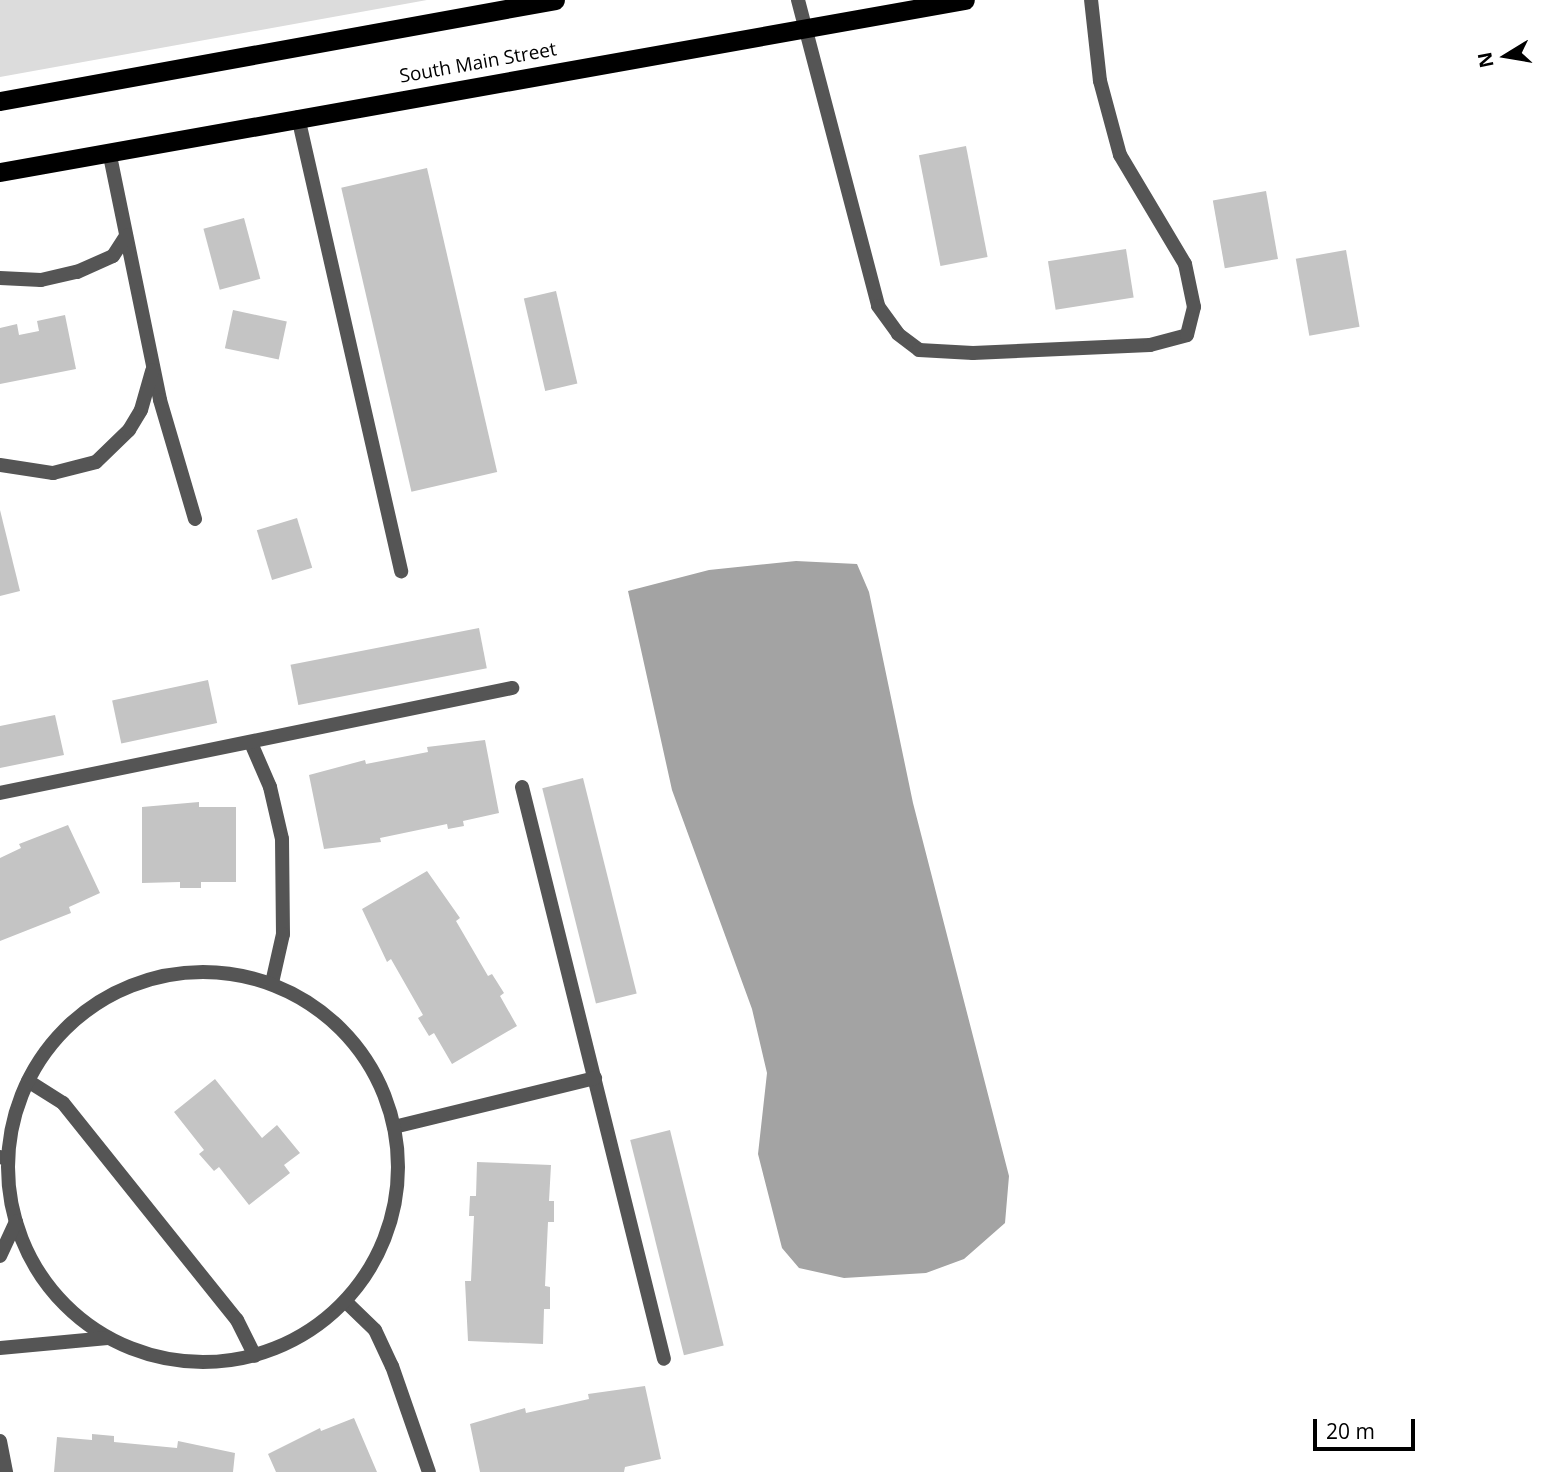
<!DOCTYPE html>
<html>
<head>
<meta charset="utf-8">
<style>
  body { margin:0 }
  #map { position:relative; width:1562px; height:1472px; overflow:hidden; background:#fff; font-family:"Open Sans",sans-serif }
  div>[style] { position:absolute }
  .green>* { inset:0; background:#dcdcdc }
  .water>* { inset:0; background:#a3a3a3 }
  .building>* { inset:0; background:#c4c4c4; transform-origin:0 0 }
  .service>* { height:14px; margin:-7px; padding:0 7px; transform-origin:7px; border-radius:7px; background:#555 }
  .minor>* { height:14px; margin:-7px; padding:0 7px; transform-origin:7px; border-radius:7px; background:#555 }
  .minor>.ring { margin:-7px; padding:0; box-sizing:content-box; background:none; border:14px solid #555; border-radius:50% }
  .trunk>* { height:19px; margin:-9.5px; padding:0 9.5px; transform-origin:9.5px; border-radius:9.5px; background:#000 }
  span { translate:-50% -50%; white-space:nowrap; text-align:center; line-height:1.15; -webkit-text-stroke:6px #fff; paint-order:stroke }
  .street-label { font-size:19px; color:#000 }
  .north { position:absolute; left:1471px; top:21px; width:70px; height:70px; -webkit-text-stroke:5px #fff; paint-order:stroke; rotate:259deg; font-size:19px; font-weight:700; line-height:28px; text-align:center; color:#000 }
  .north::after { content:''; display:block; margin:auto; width:24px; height:32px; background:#000; clip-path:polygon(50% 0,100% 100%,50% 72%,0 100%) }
  .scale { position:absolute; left:1313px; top:1419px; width:102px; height:32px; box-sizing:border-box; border:4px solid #000; border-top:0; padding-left:9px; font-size:21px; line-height:24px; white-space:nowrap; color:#000; -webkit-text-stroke:5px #fff; paint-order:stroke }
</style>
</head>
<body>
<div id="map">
  <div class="green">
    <div style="clip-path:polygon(0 0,427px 0,0 77px)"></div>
  </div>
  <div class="water">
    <div style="clip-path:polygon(796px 561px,857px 564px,869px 592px,913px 803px,1009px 1176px,1005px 1223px,964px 1259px,926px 1273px,844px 1278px,799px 1268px,782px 1248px,758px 1154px,767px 1073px,752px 1009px,672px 790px,628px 591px,709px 570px)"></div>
  </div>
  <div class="building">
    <div style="left:966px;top:146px;width:113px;height:48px;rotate:79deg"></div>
    <div style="left:427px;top:168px;width:312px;height:88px;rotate:77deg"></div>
    <div style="left:1266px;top:191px;width:69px;height:54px;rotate:80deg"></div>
    <div style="left:244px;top:218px;width:63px;height:42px;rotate:75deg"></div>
    <div style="left:1126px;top:249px;width:49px;height:79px;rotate:81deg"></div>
    <div style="left:1346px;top:250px;width:78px;height:51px;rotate:80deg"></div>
    <div style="left:556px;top:291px;width:95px;height:33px;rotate:77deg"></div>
    <div style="left:233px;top:310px;width:55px;height:39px;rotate:12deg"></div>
    <div style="clip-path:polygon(65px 315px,76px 369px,0 384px,0 328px,17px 324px,19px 335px,39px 331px,37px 321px)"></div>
    <div style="clip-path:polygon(0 510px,20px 591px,0 596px)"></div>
    <div style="left:297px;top:518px;width:52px;height:42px;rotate:73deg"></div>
    <div style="left:479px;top:628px;width:41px;height:192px;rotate:79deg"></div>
    <div style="left:208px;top:680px;width:44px;height:98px;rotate:78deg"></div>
    <div style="clip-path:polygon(55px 715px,64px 755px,0 768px,0 726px)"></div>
    <div style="clip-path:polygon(485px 740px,499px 813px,463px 821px,464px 826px,448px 829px,447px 824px,380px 838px,381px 842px,324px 849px,309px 775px,365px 760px,366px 764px,428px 752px,427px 747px)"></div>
    <div style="left:583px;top:778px;width:222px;height:42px;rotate:76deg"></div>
    <div style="clip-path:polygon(199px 802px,199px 807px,236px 807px,236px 882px,201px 882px,201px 888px,180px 888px,180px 882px,142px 883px,142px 807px)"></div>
    <div style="clip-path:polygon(68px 825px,100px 893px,69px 907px,71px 913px,0 941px,0 858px,21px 848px,19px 844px)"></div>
    <div style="clip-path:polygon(427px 871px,460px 918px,456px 921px,488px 976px,492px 974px,504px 993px,500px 996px,517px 1026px,452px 1064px,434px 1033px,429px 1036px,418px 1018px,423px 1015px,391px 959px,387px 962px,362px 909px)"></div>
    <div style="clip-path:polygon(215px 1079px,262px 1138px,277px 1125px,300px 1153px,284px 1165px,290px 1173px,249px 1205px,219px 1167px,214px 1171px,199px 1154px,204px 1150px,174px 1112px)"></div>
    <div style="left:670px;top:1130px;width:222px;height:41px;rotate:76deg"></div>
    <div style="clip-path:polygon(477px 1162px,551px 1165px,549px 1201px,554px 1201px,554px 1222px,548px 1222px,545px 1286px,550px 1287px,550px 1309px,544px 1309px,543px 1344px,468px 1341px,465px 1281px,471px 1281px,474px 1216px,469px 1216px,470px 1196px,476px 1196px)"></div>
    <div style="clip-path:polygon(645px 1386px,661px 1459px,625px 1467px,624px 1472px,480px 1472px,470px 1424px,525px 1408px,526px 1413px,589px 1399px,588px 1394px)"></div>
    <div style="clip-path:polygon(354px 1418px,377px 1472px,276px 1472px,268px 1454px,320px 1428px,321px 1431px)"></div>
    <div style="clip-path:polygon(92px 1434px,114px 1436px,114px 1442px,177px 1448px,178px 1441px,235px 1453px,233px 1472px,54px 1472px,57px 1437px,92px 1440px)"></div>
  </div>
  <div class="service">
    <div style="left:798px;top:0;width:316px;rotate:75.3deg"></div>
    <div style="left:878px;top:306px;width:34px;rotate:54deg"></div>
    <div style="left:898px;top:334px;width:26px;rotate:37deg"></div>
    <div style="left:919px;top:350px;width:54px;rotate:3.2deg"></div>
    <div style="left:973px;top:353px;width:177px;rotate:-2.6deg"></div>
    <div style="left:1150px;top:345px;width:38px;rotate:-15deg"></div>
    <div style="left:1187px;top:335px;width:29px;rotate:-76deg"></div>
    <div style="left:1194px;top:307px;width:44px;rotate:-101.8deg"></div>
    <div style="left:1185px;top:264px;width:127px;rotate:-120.8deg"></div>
    <div style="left:1120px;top:155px;width:77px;rotate:-105.1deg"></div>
    <div style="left:1100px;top:81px;width:81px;rotate:-96.3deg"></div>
    <div style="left:298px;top:117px;width:466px;rotate:77.2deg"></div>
    <div style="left:109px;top:151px;width:254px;rotate:78.4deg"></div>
    <div style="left:160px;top:400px;width:124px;rotate:73.6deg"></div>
    <div style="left:0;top:278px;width:41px;rotate:2.8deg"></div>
    <div style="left:41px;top:280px;width:37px;rotate:-13deg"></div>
    <div style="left:77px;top:272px;width:39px;rotate:-24deg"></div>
    <div style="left:113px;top:256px;width:24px;rotate:-57deg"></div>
    <div style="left:0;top:465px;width:54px;rotate:8.6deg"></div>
    <div style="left:53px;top:473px;width:44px;rotate:-14.3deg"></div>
    <div style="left:96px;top:462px;width:46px;rotate:-44.1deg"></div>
    <div style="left:129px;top:430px;width:23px;rotate:-59deg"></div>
    <div style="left:141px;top:410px;width:41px;rotate:-74.2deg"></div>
    <div style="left:251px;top:743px;width:48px;rotate:66.6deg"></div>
    <div style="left:270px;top:787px;width:53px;rotate:77deg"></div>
    <div style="left:282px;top:839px;width:95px;rotate:89.4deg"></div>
    <div style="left:283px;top:934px;width:50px;rotate:102.7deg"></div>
    <div style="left:522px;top:787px;width:589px;rotate:76.06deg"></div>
    <div style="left:0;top:793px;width:523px;rotate:-11.59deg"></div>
    <div style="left:28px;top:1081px;width:41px;rotate:32.2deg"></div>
    <div style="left:63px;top:1103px;width:278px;rotate:51.3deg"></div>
    <div style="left:237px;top:1320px;width:40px;rotate:63.4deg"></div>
    <div style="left:394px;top:1127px;width:207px;rotate:-13.7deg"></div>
    <div style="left:0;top:1157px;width:8px;rotate:14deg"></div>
    <div style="left:346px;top:1302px;width:40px;rotate:44deg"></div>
    <div style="left:375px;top:1330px;width:40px;rotate:65deg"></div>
    <div style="left:392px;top:1366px;width:112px;rotate:70.8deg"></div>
    <div style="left:0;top:1441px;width:32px;rotate:79deg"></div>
  </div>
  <div class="minor">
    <div class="ring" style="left:8px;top:972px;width:376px;height:376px"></div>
    <div style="left:0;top:1256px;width:38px;rotate:-65deg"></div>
    <div style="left:0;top:1348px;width:108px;rotate:-5.3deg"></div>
  </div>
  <div class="trunk">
    <div style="left:0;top:101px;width:564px;rotate:-10.31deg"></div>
    <div style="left:0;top:172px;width:980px;rotate:-10.11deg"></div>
  </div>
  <div class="street-label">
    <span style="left:478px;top:63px;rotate:-10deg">South Main Street</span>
  </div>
  <div class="north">N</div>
  <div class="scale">20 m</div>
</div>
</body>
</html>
